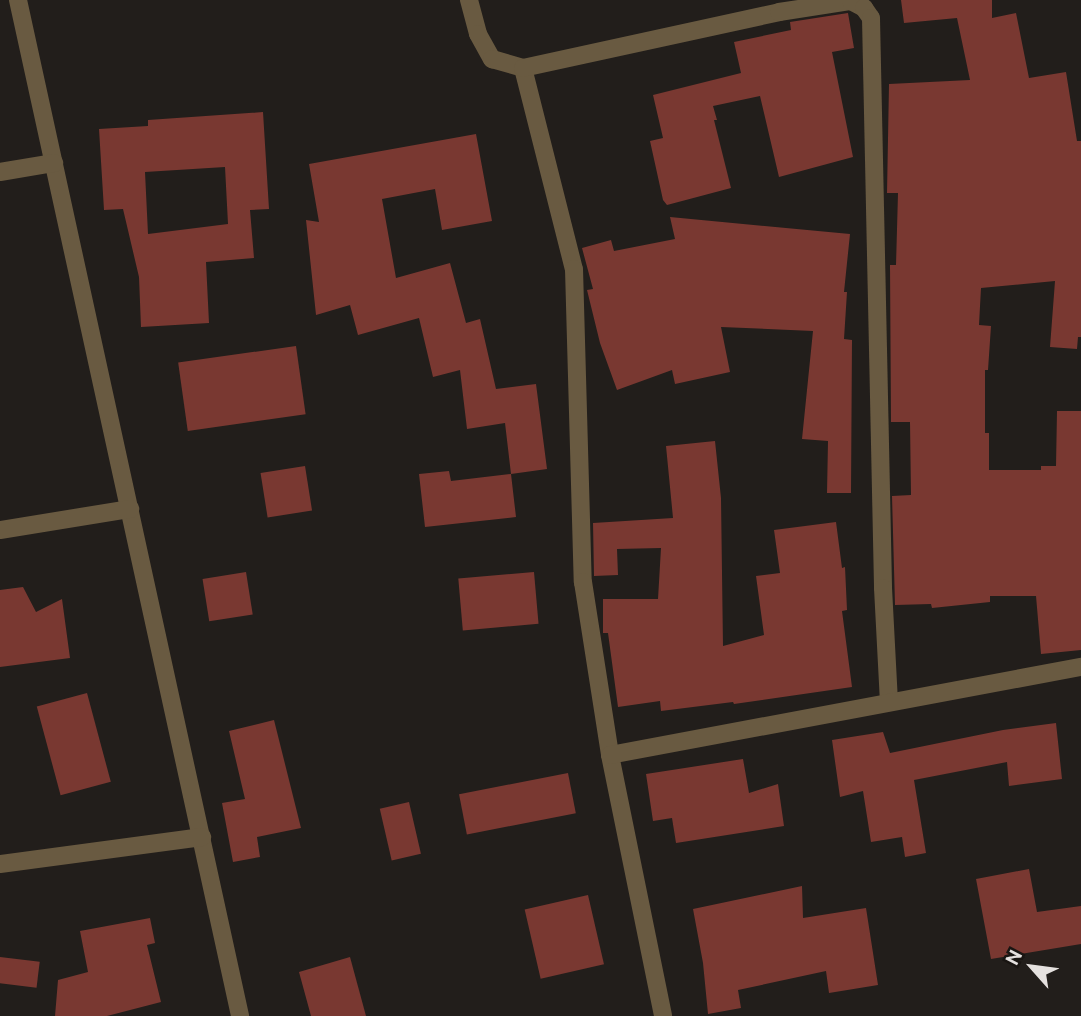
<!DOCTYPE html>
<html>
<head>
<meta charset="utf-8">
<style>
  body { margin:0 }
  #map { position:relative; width:1081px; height:1016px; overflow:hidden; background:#221e1b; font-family:Ubuntu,sans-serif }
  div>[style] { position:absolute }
  .building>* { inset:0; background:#793831; transform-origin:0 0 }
  .minor>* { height:18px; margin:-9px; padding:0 9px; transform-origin:9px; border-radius:9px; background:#695a41 }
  span { translate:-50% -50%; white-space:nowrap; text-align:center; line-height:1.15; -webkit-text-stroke:5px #191512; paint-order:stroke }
  .north { position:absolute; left:997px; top:932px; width:70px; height:70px; -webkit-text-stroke:5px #191512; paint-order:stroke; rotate:298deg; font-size:19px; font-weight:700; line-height:28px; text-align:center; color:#e5e1df }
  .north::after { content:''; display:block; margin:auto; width:24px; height:32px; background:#e5e1df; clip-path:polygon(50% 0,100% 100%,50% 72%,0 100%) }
</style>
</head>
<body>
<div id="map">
  <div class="building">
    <div style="clip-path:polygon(901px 0,992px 0,992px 18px,1016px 13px,1029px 78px,1066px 72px,1077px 141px,1081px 141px,1081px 337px,1078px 337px,1077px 349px,1050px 347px,1055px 281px,981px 288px,979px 325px,991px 326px,988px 370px,985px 370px,985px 433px,989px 433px,989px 470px,1041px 470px,1041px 466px,1056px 466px,1057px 411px,1081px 411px,1081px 650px,1041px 654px,1036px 596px,990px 596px,990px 602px,932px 608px,931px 604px,895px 605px,892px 496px,911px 495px,910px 422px,891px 422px,890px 265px,896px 265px,898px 193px,887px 193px,889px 84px,970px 80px,957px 18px,904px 23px)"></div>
    <div style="clip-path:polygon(848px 13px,854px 48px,832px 52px,853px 157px,779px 177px,760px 96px,713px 106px,717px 120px,714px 120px,731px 188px,667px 205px,663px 200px,650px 141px,663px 138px,653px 95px,741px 73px,734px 42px,791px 30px,790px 22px)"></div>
    <div style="clip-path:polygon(evenodd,263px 112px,269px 209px,250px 210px,254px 258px,206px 262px,209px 323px,141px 327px,139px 277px,123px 209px,104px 210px,99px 129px,148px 126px,148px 120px,263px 112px,225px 167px,228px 224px,148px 234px,145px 172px,225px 167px)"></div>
    <div style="clip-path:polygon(476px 134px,492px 221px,442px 230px,435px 189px,382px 199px,396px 278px,450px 263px,466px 323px,480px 319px,496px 389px,536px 384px,547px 469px,511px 474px,505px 423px,467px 429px,460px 370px,433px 377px,419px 318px,358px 335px,350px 305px,316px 315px,306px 220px,319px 222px,309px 164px)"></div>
    <div style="clip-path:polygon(670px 217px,850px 234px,844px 292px,847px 292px,844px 339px,852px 340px,851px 493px,827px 493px,828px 441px,802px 439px,813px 331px,721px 327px,730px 372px,675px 384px,672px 370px,617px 390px,600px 343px,587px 290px,593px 289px,582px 248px,611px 240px,614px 251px,675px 239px)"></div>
    <div style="left:296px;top:346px;width:69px;height:119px;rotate:82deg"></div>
    <div style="clip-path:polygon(715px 441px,721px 498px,723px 646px,764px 635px,756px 576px,780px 573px,774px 530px,836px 522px,842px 568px,845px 567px,847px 610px,842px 611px,852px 687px,734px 704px,733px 702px,661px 711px,660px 701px,618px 707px,608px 633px,603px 633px,603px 599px,658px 599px,661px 548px,617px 549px,618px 575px,594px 576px,593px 523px,673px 518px,666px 446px)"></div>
    <div style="left:305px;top:466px;width:45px;height:45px;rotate:81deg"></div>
    <div style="clip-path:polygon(449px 471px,451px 481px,511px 474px,516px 517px,425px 527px,419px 474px)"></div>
    <div style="left:246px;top:572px;width:43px;height:44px;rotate:81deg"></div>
    <div style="left:534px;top:572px;width:52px;height:76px;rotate:85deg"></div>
    <div style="clip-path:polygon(23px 587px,36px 612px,62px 599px,70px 658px,0 667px,0 590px)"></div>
    <div style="left:87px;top:693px;width:92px;height:52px;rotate:75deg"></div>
    <div style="clip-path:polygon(274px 720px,301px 828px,257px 837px,260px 857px,233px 862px,222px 803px,245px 799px,229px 731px)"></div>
    <div style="clip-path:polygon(1056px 723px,1062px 779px,1009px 786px,1007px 762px,914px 780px,926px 853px,905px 857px,902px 837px,871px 842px,863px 791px,840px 797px,832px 740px,883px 732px,890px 753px,1003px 730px)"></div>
    <div style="clip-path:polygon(743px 759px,749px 793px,778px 784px,784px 826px,676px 843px,672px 818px,653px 821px,646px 774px)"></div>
    <div style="left:568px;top:773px;width:41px;height:111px;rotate:79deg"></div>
    <div style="left:409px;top:802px;width:53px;height:30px;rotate:77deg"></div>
    <div style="clip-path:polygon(1029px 869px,1037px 912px,1081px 906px,1081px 944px,991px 959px,976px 879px)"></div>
    <div style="clip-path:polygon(802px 886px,803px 918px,866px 908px,878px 985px,829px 993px,826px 971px,738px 990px,741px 1008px,708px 1014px,703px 963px,693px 909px)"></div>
    <div style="left:588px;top:895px;width:71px;height:65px;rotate:77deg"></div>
    <div style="clip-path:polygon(150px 918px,155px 943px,147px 945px,161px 1002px,107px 1016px,55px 1016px,58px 980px,88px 972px,80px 931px)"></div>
    <div style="left:0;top:957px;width:40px;height:26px;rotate:7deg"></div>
    <div style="clip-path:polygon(350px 957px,366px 1016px,311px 1016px,299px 972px)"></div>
  </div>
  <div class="minor">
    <div style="left:18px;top:0;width:1040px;rotate:77.67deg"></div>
    <div style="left:469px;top:0;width:35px;rotate:75deg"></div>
    <div style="left:478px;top:34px;width:29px;rotate:61deg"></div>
    <div style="left:492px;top:59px;width:32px;rotate:16deg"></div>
    <div style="left:523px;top:68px;width:207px;rotate:75.8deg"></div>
    <div style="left:574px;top:269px;width:313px;rotate:88.4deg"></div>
    <div style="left:583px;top:582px;width:175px;rotate:81.1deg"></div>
    <div style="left:610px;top:755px;width:266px;rotate:78.5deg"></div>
    <div style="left:523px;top:68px;width:262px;rotate:-12.3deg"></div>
    <div style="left:779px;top:12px;width:73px;rotate:-8.7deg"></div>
    <div style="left:851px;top:1px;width:15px;rotate:28deg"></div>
    <div style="left:864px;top:8px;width:12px;rotate:55deg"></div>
    <div style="left:871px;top:18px;width:570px;rotate:88.79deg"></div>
    <div style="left:883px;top:588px;width:114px;rotate:87deg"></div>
    <div style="left:0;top:172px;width:55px;rotate:-9.5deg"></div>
    <div style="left:0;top:530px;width:132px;rotate:-9.2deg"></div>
    <div style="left:610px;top:755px;width:479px;rotate:-10.6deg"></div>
    <div style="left:0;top:864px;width:204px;rotate:-7.6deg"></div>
  </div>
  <div class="north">N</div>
</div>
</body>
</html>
